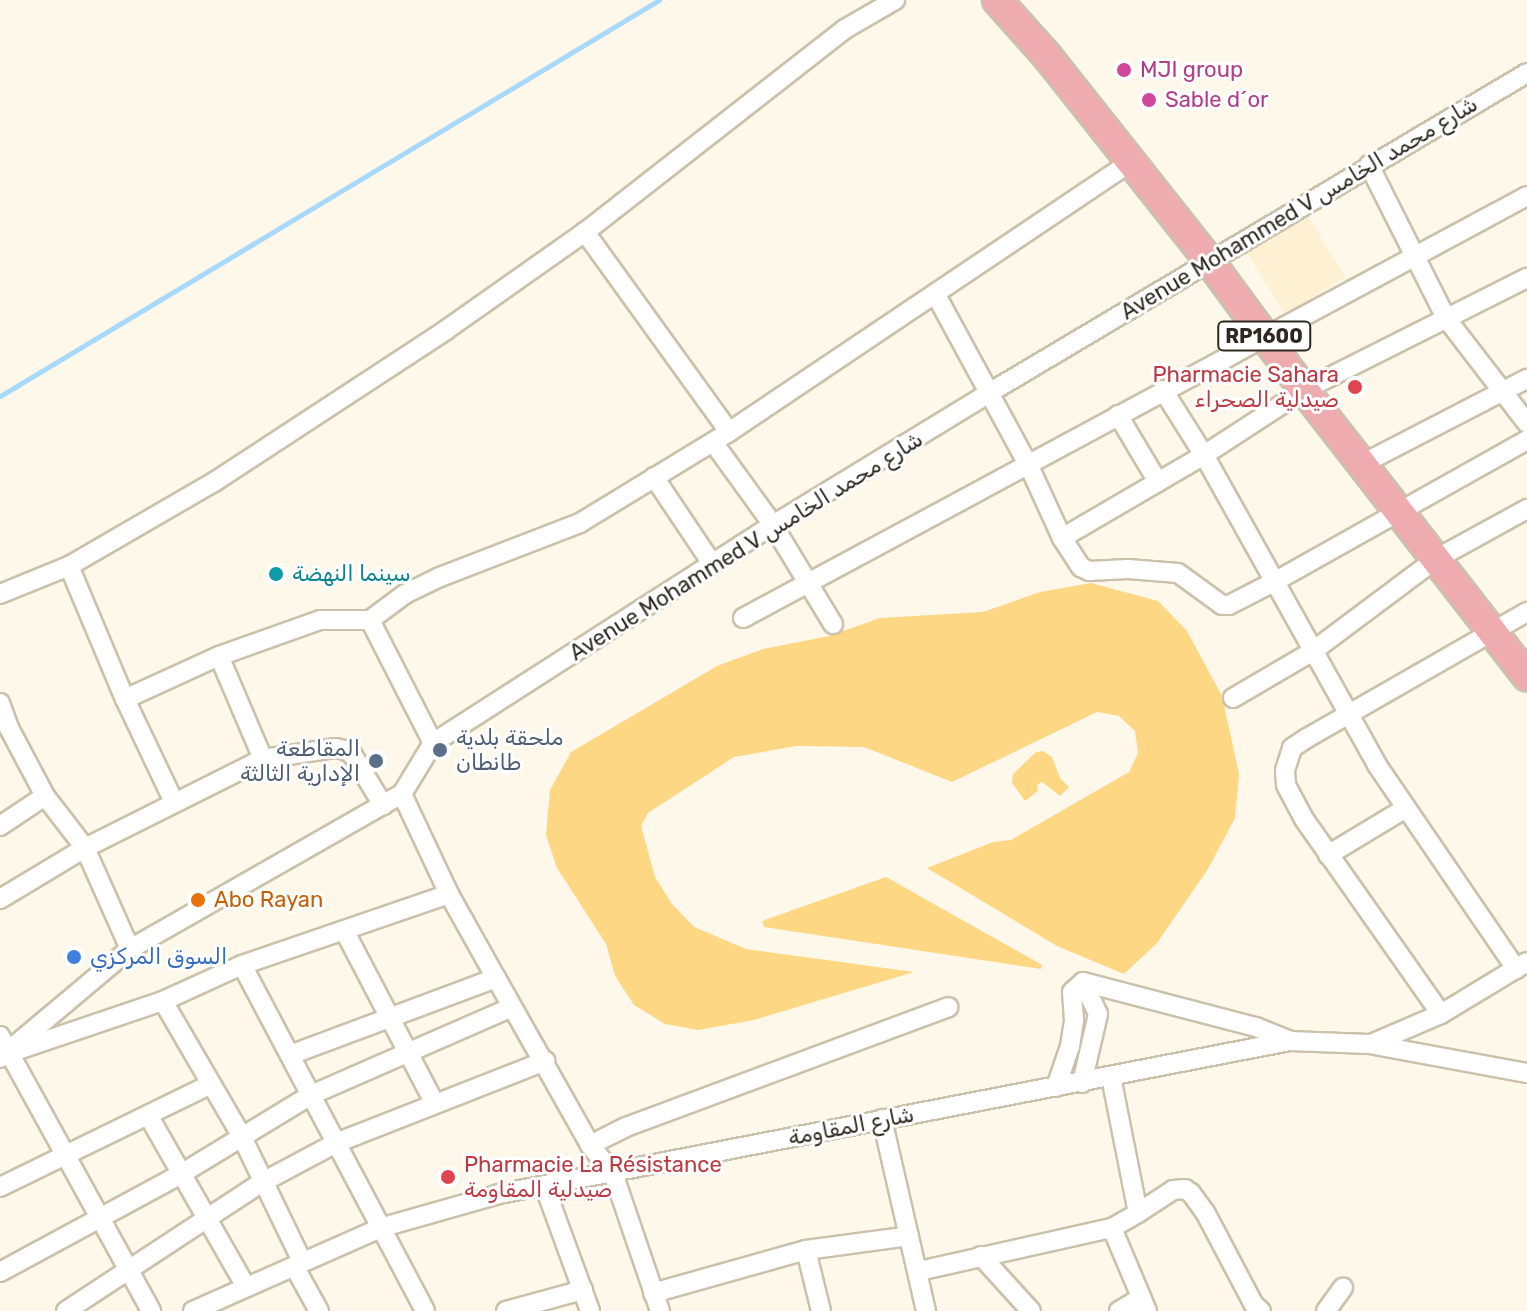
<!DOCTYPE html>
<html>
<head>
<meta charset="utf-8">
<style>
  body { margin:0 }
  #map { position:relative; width:1527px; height:1311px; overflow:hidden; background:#fef8ea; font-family:Rubik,Cairo,sans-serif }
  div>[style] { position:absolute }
  .built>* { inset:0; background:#fef0d2; transform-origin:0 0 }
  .green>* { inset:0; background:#fdd784 }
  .stream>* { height:5px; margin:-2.5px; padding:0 2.5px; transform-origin:2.5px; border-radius:2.5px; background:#a8d9fa }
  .roads { filter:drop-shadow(2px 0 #cbc1ab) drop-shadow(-2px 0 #cbc1ab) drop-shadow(0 2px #cbc1ab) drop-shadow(0 -2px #cbc1ab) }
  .minor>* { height:18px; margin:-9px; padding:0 9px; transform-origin:9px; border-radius:9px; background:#fff }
  .primary>* { height:28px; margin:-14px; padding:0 14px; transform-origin:14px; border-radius:14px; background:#eeacb0 }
  .dots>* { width:22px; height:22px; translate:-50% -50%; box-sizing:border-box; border:4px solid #fff; border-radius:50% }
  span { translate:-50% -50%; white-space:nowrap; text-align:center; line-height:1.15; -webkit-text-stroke:6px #fff; paint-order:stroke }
  .shield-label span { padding:2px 6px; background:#fff; border:2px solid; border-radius:6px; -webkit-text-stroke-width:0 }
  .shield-label { font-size:20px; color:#2d2921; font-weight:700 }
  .hotel-label { font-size:22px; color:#b23c85 }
  .left { translate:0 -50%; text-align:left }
  .street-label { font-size:22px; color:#2d2921 }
  .health-label { font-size:22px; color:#be3a42 }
  .right { translate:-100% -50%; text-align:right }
  .culture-label { font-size:22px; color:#0d838f }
  .service-label { font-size:22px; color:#4e5e75 }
  .food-label { font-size:22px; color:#c56008 }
  .shop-label { font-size:22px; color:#366cbe }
</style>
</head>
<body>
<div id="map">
  <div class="built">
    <div style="left:1307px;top:215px;width:73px;height:71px;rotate:58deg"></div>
  </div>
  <div class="green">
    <div style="clip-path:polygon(1091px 583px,1158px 601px,1187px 631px,1222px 696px,1239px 774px,1235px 818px,1208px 869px,1157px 943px,1124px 974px,1057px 946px,927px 868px,993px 842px,1011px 840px,1129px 772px,1138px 753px,1135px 731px,1119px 716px,1097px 712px,952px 782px,864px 747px,797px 746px,734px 757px,648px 813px,641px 826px,655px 877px,672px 904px,694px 927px,746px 949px,914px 972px,754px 1020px,698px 1030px,665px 1024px,634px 1005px,615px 976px,606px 944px,557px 868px,546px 835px,550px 790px,571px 752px,717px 666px,763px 649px,829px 636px,880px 618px,983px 612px,1040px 592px)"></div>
    <div style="clip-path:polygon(1043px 751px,1052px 757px,1060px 778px,1069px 787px,1060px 796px,1042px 782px,1037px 785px,1038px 791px,1025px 801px,1012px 783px,1013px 774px,1036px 752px)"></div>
    <div style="clip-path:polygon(886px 877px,1042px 965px,1041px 969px,764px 927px,762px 921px)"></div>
  </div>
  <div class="stream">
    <div style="left:0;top:396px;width:769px;rotate:-31deg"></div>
  </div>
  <div class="roads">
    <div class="minor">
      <div style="left:1369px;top:165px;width:171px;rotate:63.3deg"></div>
      <div style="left:1446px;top:318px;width:133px;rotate:52.4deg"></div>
      <div style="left:585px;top:232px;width:246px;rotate:54.2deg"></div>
      <div style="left:936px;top:295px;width:195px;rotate:61.5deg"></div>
      <div style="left:1029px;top:466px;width:79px;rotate:65.4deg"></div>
      <div style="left:1062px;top:538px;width:35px;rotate:57deg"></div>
      <div style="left:1081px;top:567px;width:9px;rotate:27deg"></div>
      <div style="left:1089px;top:571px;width:39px;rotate:-3deg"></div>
      <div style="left:1128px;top:569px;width:50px;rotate:4.6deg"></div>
      <div style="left:1178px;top:573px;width:54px;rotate:36deg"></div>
      <div style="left:1222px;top:605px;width:7px"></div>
      <div style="left:1229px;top:605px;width:51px;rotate:-27.1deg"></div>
      <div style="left:1274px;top:582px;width:290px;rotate:-29.3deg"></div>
      <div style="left:1163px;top:390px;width:77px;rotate:57.8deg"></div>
      <div style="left:1204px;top:455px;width:355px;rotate:60.8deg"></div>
      <div style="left:1377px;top:765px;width:247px;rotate:55.7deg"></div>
      <div style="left:1118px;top:415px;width:78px;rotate:59.2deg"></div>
      <div style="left:713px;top:442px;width:102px;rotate:54.1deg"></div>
      <div style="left:773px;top:525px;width:116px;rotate:58.8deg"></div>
      <div style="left:1362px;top:464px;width:186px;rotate:-27.3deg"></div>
      <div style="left:654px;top:477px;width:106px;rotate:56.2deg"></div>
      <div style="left:1062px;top:538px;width:164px;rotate:-30.3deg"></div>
      <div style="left:1204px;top:455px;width:119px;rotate:-33deg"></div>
      <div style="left:1304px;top:390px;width:250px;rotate:-26.7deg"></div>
      <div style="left:69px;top:566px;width:144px;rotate:67.2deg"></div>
      <div style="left:125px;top:699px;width:114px;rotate:64.6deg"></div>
      <div style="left:0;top:594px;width:74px;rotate:-22.1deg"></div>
      <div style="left:69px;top:566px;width:168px;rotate:-30.1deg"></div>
      <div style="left:214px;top:482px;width:277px;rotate:-33.2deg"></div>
      <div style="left:446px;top:330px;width:170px;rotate:-35.2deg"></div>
      <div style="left:585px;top:232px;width:330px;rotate:-38deg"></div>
      <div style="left:845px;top:29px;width:58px;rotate:-30.1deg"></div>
      <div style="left:743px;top:618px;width:890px;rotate:-28.29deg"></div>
      <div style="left:370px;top:620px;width:138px;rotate:62.9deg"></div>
      <div style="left:1233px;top:698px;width:93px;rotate:-30.4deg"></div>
      <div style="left:1313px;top:651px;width:154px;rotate:-36.8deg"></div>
      <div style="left:1436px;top:559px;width:104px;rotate:-28.8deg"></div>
      <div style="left:125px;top:699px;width:103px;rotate:-24.6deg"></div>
      <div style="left:0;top:703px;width:27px;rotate:70deg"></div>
      <div style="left:9px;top:728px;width:77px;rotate:62.1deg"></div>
      <div style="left:45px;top:796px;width:66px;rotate:52.4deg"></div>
      <div style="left:85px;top:848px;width:111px;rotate:66deg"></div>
      <div style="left:263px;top:759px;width:112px;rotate:-113.1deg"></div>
      <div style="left:219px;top:656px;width:107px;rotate:-19.6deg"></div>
      <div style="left:320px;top:620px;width:50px"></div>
      <div style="left:370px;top:620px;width:44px;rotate:-36.6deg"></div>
      <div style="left:405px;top:594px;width:39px;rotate:-26deg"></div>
      <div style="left:440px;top:577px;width:150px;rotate:-21.1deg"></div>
      <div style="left:580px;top:523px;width:175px;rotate:-31.4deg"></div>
      <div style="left:729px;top:432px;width:484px;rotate:-33.9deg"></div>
      <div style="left:402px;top:794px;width:110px;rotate:64.8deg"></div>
      <div style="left:449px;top:894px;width:96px;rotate:60.8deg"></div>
      <div style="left:496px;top:978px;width:192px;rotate:60.6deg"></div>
      <div style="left:590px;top:1145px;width:36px;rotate:51deg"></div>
      <div style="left:613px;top:1173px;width:146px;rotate:71.2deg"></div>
      <div style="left:0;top:826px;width:54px;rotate:-33.7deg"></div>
      <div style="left:1328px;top:855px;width:91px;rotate:-31.1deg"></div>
      <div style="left:0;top:899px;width:99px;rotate:-31deg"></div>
      <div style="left:85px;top:848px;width:199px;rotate:-26.6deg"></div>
      <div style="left:263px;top:759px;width:74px;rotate:-8.6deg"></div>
      <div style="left:336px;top:748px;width:9px;rotate:13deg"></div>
      <div style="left:345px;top:750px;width:8px;rotate:30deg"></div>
      <div style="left:352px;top:754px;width:60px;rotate:58.7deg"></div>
      <div style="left:344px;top:930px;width:196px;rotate:62.4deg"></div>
      <div style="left:242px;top:965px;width:391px;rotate:62.1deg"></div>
      <div style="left:1083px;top:982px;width:179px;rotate:14.6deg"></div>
      <div style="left:1256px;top:1027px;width:37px;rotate:22deg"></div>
      <div style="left:163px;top:1001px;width:155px;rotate:59.8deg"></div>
      <div style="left:241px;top:1135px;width:140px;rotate:64.2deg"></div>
      <div style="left:1441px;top:1014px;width:238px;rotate:-125.1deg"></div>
      <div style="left:1304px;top:819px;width:38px;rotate:-118deg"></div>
      <div style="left:1286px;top:785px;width:15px;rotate:-94deg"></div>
      <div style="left:1285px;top:770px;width:23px;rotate:-72deg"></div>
      <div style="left:1292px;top:748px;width:18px;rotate:-34deg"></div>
      <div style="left:1307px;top:738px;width:254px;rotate:-29.8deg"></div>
      <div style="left:0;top:1036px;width:314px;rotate:61.2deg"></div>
      <div style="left:1371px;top:1044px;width:76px;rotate:-23.2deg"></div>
      <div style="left:1441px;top:1014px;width:100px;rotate:-31.2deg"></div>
      <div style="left:15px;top:1051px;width:156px;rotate:-18.7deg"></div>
      <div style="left:163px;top:1001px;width:87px;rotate:-24.5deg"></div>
      <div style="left:242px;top:965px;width:219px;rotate:-18.9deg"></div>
      <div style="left:290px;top:1055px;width:220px;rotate:-20.5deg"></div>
      <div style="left:0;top:1058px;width:170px;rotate:-40deg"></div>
      <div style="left:130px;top:949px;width:313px;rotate:-29.7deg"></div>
      <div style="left:402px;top:794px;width:60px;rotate:-58.7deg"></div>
      <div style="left:433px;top:743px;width:404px;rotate:-32.7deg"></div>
      <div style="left:773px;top:525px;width:253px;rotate:-31.4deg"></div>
      <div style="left:989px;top:393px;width:626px;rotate:-30.74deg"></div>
      <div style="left:1082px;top:1083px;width:71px;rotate:-76.9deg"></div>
      <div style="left:1098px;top:1014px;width:35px;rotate:-115deg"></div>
      <div style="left:1056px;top:1087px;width:43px;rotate:-71.1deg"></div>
      <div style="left:1070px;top:1046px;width:26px;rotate:-81deg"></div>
      <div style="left:1074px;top:1020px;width:28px;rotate:-94deg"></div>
      <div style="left:1072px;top:992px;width:15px;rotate:-42deg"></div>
      <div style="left:148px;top:1115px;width:198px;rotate:60.3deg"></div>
      <div style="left:882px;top:1119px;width:197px;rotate:77.1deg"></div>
      <div style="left:590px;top:1145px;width:40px;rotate:-26.6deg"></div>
      <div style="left:626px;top:1127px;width:344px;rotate:-20.4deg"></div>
      <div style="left:544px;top:1185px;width:134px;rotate:69.9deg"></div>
      <div style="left:0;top:1187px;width:233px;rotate:-26deg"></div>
      <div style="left:1138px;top:1213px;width:42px;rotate:-33.3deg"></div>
      <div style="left:1173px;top:1190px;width:12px;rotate:-5deg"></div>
      <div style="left:1185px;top:1189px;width:7px;rotate:34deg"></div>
      <div style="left:1191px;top:1193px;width:24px;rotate:54deg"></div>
      <div style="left:1205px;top:1212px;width:105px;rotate:62.2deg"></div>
      <div style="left:1254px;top:1305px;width:9px;rotate:41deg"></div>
      <div style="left:1112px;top:1228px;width:90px;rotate:67.1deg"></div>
      <div style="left:806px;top:1250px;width:63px;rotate:76.2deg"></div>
      <div style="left:981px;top:1256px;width:74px;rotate:47.7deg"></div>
      <div style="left:294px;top:1266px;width:51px;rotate:60.9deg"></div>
      <div style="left:919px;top:1271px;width:198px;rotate:-12.6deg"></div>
      <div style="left:1112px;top:1228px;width:30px;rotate:-30deg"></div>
      <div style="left:1138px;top:1213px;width:139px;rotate:-101.2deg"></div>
      <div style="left:0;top:1272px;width:206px;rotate:-28.4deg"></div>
      <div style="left:181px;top:1174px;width:152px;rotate:-31.3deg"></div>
      <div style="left:311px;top:1095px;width:219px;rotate:-23.6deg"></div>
      <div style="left:653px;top:1293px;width:159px;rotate:-15.7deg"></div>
      <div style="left:806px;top:1250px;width:104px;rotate:-7.7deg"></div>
      <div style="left:66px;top:1311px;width:233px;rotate:-33.3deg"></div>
      <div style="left:261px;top:1183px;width:85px;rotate:-28.1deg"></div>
      <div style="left:336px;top:1143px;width:225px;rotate:-21.4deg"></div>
      <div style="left:193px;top:1311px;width:205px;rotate:-23.9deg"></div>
      <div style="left:380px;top:1228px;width:124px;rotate:-15.9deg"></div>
      <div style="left:499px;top:1194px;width:806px;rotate:-10.95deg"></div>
      <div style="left:1290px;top:1041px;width:79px;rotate:2.2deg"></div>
      <div style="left:1369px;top:1044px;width:161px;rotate:10.4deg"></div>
      <div style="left:506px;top:1311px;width:80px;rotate:-15.3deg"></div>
      <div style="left:1119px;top:1311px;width:26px;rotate:-31deg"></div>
      <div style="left:1326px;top:1311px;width:29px;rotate:-54deg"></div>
    </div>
    <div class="primary">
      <div style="left:997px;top:0;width:75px;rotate:48.2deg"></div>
      <div style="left:1047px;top:56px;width:263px;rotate:51.6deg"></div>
      <div style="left:1210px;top:262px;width:159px;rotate:53.7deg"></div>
      <div style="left:1304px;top:390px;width:363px;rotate:52.1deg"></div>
    </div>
  </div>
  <div class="dots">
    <div style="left:1124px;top:70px;background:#d1479c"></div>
    <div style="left:1149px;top:100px;background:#d1479c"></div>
    <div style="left:1355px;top:387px;background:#e0444e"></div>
    <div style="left:276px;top:574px;background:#0f9aa8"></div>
    <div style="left:440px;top:750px;background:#5c6f8a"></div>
    <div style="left:376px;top:761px;background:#5c6f8a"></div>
    <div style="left:198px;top:900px;background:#e8710a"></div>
    <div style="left:74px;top:957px;background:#3f7fe0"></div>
    <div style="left:448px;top:1177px;background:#e0444e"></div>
  </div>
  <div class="shield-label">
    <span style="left:1264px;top:336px">RP1600</span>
  </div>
  <div class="hotel-label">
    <span class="left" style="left:1140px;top:70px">MJI group</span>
    <span class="left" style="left:1165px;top:100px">Sable d´or</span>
  </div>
  <div class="street-label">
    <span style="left:1299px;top:208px;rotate:-31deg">Avenue Mohammed V شارع محمد الخامس</span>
    <span style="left:746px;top:546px;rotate:-32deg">Avenue Mohammed V شارع محمد الخامس</span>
    <span style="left:851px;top:1126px;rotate:-11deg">شارع المقاومة</span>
  </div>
  <div class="health-label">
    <span class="right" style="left:1339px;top:387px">Pharmacie Sahara<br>صيدلية الصحراء</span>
    <span class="left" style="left:464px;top:1177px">Pharmacie La Résistance<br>صيدلية المقاومة</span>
  </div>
  <div class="culture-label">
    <span class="left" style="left:292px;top:574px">سينما النهضة</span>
  </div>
  <div class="service-label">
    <span class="left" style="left:456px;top:750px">ملحقة بلدية<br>طانطان</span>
    <span class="right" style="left:360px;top:761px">المقاطعة<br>الإدارية الثالثة</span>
  </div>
  <div class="food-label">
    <span class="left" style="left:214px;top:900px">Abo Rayan</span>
  </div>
  <div class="shop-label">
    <span class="left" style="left:90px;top:957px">السوق المركزي</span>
  </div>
</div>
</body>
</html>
